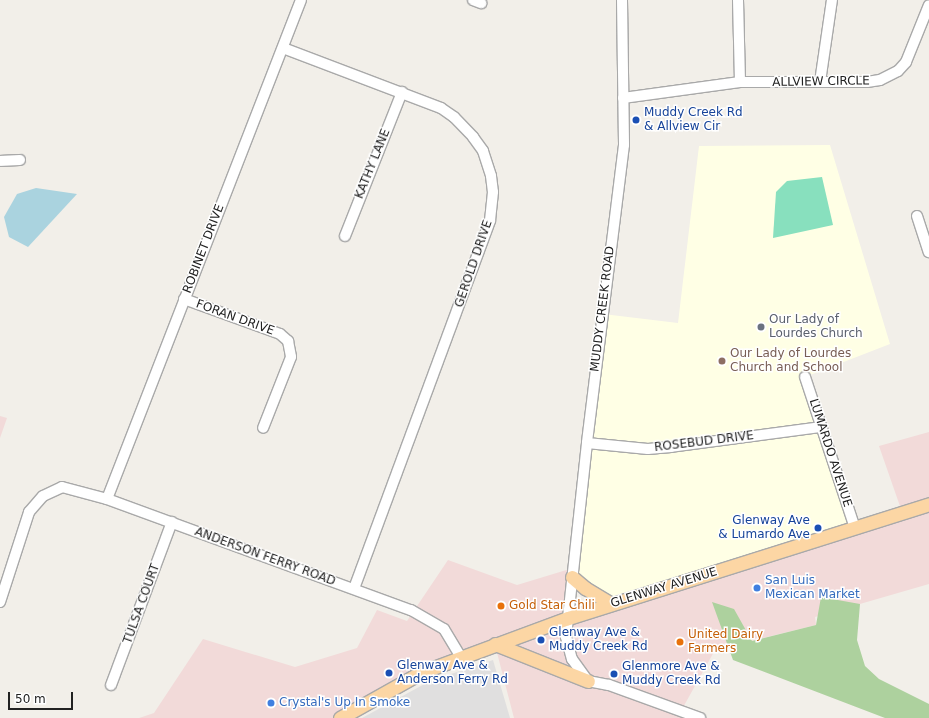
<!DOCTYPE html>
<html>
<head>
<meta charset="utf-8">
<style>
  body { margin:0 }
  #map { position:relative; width:929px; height:718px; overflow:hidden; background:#f2efe9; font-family:"DejaVu Sans",sans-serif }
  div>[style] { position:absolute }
  .residential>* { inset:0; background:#e0dfdf }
  .commercial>* { inset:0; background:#f2dad9 }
  .education>* { inset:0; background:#ffffe5 }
  .forest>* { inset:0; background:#add19e }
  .pitch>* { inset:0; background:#88e0be }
  .water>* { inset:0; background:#aad3df }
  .roads { filter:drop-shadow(1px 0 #a9a9a9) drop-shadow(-1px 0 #a9a9a9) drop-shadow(0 1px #a9a9a9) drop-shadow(0 -1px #a9a9a9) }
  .minor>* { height:10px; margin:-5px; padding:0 5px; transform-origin:5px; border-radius:5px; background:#fff }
  .major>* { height:13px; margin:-6.5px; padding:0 6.5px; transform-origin:6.5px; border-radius:6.5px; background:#fcd6a4 }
  .dots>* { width:11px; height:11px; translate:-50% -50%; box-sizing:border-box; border:2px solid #fff; border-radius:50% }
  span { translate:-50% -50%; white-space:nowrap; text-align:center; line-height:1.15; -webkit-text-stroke:3px #fff; paint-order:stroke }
  .street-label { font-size:12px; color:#222 }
  .transit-label { font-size:12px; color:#164399 }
  .left { translate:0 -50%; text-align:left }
  .right { translate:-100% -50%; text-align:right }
  .worship-label { font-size:12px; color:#5b616d }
  .education-label { font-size:12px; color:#785e54 }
  .shop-label { font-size:12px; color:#366cbe }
  .food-label { font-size:12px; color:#c56008 }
  .scale { position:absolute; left:8px; top:692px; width:65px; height:18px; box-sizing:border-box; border:2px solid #222; border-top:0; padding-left:5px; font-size:12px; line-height:14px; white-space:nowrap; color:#222; -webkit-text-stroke:3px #fff; paint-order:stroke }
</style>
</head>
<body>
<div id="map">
  <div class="residential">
    <div style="clip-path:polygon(493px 660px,510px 718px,362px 718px,430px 681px)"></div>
  </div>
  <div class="commercial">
    <div style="clip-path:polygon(0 416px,7px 418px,0 438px)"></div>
    <div style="clip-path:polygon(929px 432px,929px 584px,815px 617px,816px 625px,715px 650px,681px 711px,700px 718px,514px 718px,495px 645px,340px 718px,139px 718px,154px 713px,203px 639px,295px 667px,357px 648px,377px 610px,407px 621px,448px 560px,517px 585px,573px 568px,568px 617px,902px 512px,879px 446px)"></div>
  </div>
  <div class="education">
    <div style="clip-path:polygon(830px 145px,890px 344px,805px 377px,855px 528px,612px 604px,572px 577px,603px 314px,678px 323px,699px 146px)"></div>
  </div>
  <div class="forest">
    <div style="clip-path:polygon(821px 597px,860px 604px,857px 640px,865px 666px,879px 679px,929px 704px,929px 718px,885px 718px,733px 660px,712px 602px,734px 609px,752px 641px,816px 625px)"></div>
  </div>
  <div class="pitch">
    <div style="clip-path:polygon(822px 177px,833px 225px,773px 238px,776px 192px,787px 181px)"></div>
  </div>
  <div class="water">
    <div style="clip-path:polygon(36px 188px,77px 194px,28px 247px,9px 237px,4px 217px,17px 194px)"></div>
  </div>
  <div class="roads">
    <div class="minor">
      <div style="left:473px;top:0;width:9px;rotate:21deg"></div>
      <div style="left:622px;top:0;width:145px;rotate:89.2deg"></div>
      <div style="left:624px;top:145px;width:300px;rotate:97.1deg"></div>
      <div style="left:587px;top:443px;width:195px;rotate:96.2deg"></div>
      <div style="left:566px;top:637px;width:23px;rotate:75deg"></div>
      <div style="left:572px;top:659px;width:27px;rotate:54deg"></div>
      <div style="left:588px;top:681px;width:21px;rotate:11deg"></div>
      <div style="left:609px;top:685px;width:97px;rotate:19.9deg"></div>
      <div style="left:738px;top:0;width:82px;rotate:88.6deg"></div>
      <div style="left:283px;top:48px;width:169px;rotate:20.8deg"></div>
      <div style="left:441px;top:108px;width:16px;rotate:35deg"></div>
      <div style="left:454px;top:117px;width:28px;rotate:46deg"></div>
      <div style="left:473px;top:137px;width:17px;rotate:54deg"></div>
      <div style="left:483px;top:151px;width:26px;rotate:72deg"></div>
      <div style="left:491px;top:176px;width:16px;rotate:83deg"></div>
      <div style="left:493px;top:192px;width:29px;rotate:96deg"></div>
      <div style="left:490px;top:221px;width:392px;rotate:110.3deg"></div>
      <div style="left:820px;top:82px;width:83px;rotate:-81.7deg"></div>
      <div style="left:623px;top:98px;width:118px;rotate:-7.8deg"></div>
      <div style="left:740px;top:82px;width:127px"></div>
      <div style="left:867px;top:82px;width:13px;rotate:-9deg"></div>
      <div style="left:880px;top:80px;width:20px;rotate:-27deg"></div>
      <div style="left:898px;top:71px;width:12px;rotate:-48deg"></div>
      <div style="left:906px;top:62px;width:61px;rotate:-68deg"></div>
      <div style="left:0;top:161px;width:20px;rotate:-3deg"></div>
      <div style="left:917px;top:216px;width:38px;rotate:72deg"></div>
      <div style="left:345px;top:236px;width:155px;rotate:-68.4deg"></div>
      <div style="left:184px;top:299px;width:102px;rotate:20deg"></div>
      <div style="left:280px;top:334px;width:11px;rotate:41deg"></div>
      <div style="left:288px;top:341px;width:16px;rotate:79deg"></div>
      <div style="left:291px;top:357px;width:76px;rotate:111.5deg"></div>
      <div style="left:805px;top:377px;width:159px;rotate:71.7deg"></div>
      <div style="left:587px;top:443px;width:61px;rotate:5.6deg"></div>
      <div style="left:648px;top:449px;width:23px;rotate:-5deg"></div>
      <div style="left:671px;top:447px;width:151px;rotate:-7.6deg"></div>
      <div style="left:107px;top:499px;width:535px;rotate:-68.76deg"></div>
      <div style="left:0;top:602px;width:95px;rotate:-72.1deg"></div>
      <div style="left:29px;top:512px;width:21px;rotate:-49deg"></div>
      <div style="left:43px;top:496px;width:21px;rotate:-25deg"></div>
      <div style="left:62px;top:487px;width:47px;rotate:14.9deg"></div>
      <div style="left:107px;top:499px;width:324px;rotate:20.1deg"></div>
      <div style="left:411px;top:610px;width:38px;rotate:30deg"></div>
      <div style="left:444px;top:629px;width:33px;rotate:59deg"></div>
      <div style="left:111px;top:685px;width:174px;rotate:-69.5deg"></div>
    </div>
    <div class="major">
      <div style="left:572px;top:577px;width:17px;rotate:40deg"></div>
      <div style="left:585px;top:588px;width:31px;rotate:31deg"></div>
      <div style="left:495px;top:644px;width:100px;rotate:21.7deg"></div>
      <div style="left:340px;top:718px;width:94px;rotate:-29.3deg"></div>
      <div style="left:422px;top:672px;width:156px;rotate:-20.3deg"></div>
      <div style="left:568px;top:618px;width:379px;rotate:-17.5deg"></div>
    </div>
  </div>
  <div class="dots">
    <div style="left:636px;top:120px;background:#1a4fb4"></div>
    <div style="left:761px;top:327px;background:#6b7280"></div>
    <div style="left:722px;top:361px;background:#8d6e63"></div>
    <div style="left:818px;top:528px;background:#1a4fb4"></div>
    <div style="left:757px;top:588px;background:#3f7fe0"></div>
    <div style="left:501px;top:606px;background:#e8710a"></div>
    <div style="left:541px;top:640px;background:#1a4fb4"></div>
    <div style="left:680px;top:642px;background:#e8710a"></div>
    <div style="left:389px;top:673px;background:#1a4fb4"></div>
    <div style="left:614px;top:674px;background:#1a4fb4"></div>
    <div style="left:271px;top:703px;background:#3f7fe0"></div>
  </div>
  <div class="street-label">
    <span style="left:821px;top:82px;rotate:-1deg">ALLVIEW CIRCLE</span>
    <span style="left:373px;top:164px;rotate:-68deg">KATHY LANE</span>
    <span style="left:204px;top:249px;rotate:-69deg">ROBINET DRIVE</span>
    <span style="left:474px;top:264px;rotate:-71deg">GEROLD DRIVE</span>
    <span style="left:603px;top:309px;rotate:-83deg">MUDDY CREEK ROAD</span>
    <span style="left:235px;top:318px;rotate:20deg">FORAN DRIVE</span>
    <span style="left:704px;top:442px;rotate:-7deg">ROSEBUD DRIVE</span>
    <span style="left:830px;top:453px;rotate:72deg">LUMARDO AVENUE</span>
    <span style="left:265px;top:557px;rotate:20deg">ANDERSON FERRY ROAD</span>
    <span style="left:664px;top:588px;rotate:-17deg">GLENWAY AVENUE</span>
    <span style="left:142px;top:604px;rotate:-70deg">TULSA COURT</span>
  </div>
  <div class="transit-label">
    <span class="left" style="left:644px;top:120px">Muddy Creek Rd<br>&amp; Allview Cir</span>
    <span class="right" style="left:810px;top:528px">Glenway Ave<br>&amp; Lumardo Ave</span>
    <span class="left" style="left:549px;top:640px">Glenway Ave &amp;<br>Muddy Creek Rd</span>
    <span class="left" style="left:397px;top:673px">Glenway Ave &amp;<br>Anderson Ferry Rd</span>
    <span class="left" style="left:622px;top:674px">Glenmore Ave &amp;<br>Muddy Creek Rd</span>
  </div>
  <div class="worship-label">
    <span class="left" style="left:769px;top:327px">Our Lady of<br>Lourdes Church</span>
  </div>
  <div class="education-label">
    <span class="left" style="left:730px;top:361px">Our Lady of Lourdes<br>Church and School</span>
  </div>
  <div class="shop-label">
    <span class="left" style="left:765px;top:588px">San Luis<br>Mexican Market</span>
    <span class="left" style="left:279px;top:703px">Crystal's Up In Smoke</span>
  </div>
  <div class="food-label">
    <span class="left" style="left:509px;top:606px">Gold Star Chili</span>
    <span class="left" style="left:688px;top:642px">United Dairy<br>Farmers</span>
  </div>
  <div class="scale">50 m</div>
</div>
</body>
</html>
